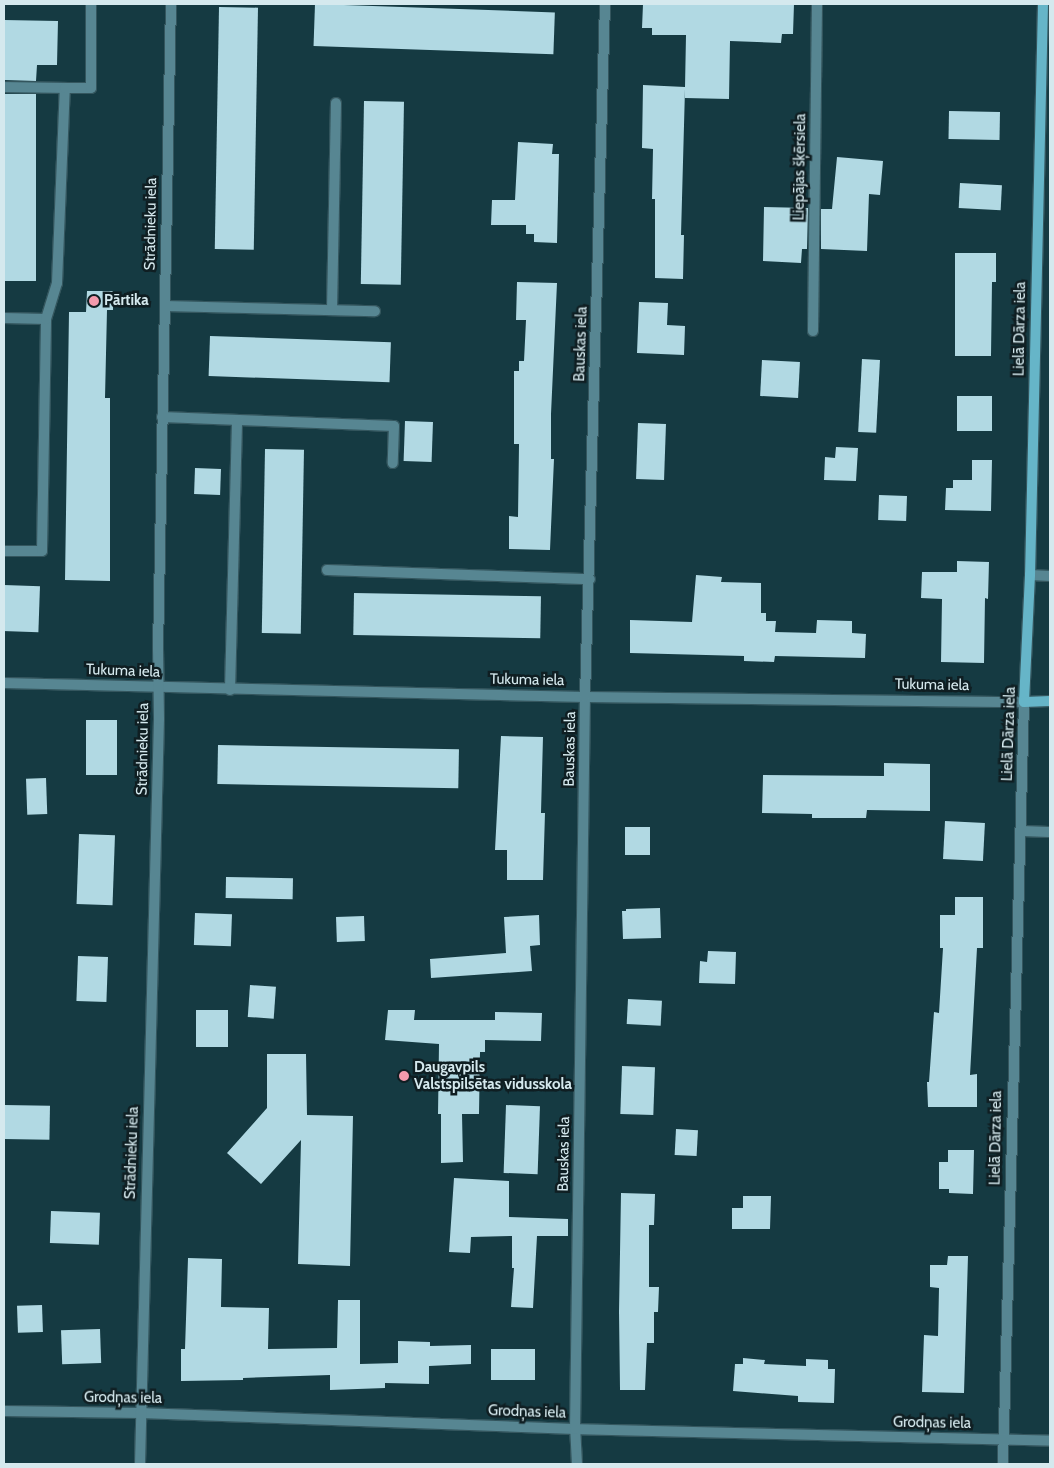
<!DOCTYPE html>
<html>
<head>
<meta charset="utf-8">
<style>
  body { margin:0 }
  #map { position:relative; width:1054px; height:1468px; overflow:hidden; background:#153a42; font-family:Cabin,sans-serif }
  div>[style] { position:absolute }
  .building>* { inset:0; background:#b1d9e3; transform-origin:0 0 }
  .roads { filter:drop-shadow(1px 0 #34565e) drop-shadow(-1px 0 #34565e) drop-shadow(0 1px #34565e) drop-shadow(0 -1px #34565e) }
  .lane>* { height:10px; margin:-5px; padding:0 5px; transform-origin:5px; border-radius:5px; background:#578692 }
  .street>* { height:10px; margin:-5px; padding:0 5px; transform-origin:5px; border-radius:5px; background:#578692 }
  .secondary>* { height:10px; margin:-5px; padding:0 5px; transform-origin:5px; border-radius:5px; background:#66b5c8 }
  .dots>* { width:14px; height:14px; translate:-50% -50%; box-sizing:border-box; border:2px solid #0f1e22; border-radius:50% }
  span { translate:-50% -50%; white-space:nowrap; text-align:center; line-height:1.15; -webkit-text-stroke:5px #0f1e22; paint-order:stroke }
  .street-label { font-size:15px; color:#d5e9ee }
  .poi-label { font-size:15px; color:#d5e9ee; font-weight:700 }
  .left { translate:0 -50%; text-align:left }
  .frame { position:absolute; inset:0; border:5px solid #d5e9ee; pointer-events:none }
</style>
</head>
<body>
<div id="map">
  <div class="building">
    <div style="left:315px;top:4px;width:240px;height:42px;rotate:2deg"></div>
    <div style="clip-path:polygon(643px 4px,794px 4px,793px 34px,782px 34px,781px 43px,730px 41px,729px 99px,685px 98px,685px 89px,681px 235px,684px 235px,683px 279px,655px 278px,655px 199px,652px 199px,653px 149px,642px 148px,643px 85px,685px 87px,686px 35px,652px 35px,652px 28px,642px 28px)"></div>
    <div style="left:219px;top:7px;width:39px;height:242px;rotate:1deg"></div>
    <div style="clip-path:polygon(4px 20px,58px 21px,57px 65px,37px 65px,36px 81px,4px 80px)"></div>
    <div style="left:4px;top:94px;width:32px;height:187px"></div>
    <div style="left:364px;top:101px;width:40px;height:183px;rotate:1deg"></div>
    <div style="left:949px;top:111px;width:51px;height:28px;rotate:1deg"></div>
    <div style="clip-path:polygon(518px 142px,553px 144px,552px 154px,559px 154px,557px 243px,534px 242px,534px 234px,526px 234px,526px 225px,491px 225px,492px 200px,515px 200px)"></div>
    <div style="clip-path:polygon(837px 157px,883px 161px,880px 195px,869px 194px,867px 251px,821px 249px,821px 209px,832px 209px)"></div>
    <div style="left:960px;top:183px;width:42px;height:25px;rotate:3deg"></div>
    <div style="clip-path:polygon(764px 207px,808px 208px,807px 249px,802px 249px,801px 263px,763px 261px)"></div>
    <div style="clip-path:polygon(955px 253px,996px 253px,996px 282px,992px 282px,991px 356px,955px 356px)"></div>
    <div style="clip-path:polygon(517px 282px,557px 283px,551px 414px,551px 459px,554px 459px,550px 550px,509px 549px,509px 516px,518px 517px,519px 444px,514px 444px,514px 371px,519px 371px,519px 361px,524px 361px,526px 320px,516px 320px)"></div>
    <div style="clip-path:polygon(87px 291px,113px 291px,113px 310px,107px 310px,105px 398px,110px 398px,110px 581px,65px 580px,69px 312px,86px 312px)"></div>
    <div style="clip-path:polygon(639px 302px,668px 303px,667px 325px,685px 326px,684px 355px,637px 353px)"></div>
    <div style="left:210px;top:336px;width:181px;height:40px;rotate:2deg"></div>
    <div style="left:862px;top:359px;width:18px;height:73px;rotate:3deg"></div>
    <div style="left:762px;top:360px;width:38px;height:36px;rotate:3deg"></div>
    <div style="left:957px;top:396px;width:35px;height:35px"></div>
    <div style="left:405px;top:421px;width:28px;height:40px;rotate:2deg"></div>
    <div style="left:638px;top:423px;width:28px;height:56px;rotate:2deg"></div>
    <div style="clip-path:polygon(836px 447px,858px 448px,856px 481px,824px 480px,825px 457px,835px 458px)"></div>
    <div style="left:265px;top:449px;width:39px;height:184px;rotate:1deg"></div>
    <div style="clip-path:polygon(972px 460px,992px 460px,991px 511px,945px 510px,946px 488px,953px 488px,953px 480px,972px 480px)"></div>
    <div style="left:195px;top:468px;width:26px;height:26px;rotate:2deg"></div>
    <div style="left:879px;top:495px;width:28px;height:25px;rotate:2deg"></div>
    <div style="clip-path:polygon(957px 561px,989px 562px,988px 599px,985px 598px,984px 663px,941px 662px,942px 599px,921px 598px,922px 572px,957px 572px)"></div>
    <div style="clip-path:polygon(696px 575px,722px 577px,721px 582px,761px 583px,761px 613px,766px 613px,766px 621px,776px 621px,775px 632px,816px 633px,817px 620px,852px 621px,852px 633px,866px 634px,865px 658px,775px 656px,774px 662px,744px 661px,744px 656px,630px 653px,630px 620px,692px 622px)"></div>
    <div style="left:4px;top:585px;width:36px;height:46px;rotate:2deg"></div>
    <div style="left:354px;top:593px;width:187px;height:42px;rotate:1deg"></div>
    <div style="left:86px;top:720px;width:31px;height:55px"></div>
    <div style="clip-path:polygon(501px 736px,543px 737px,541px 813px,545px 813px,543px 880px,507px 880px,507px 850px,495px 850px)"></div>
    <div style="left:218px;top:745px;width:241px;height:39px;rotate:1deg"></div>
    <div style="clip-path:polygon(884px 763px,930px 764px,930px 811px,867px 810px,866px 818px,812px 818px,812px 814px,762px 813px,763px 775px,884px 776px)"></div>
    <div style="left:46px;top:778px;width:36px;height:20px;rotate:88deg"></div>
    <div style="left:945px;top:821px;width:40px;height:38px;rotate:3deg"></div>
    <div style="left:625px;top:827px;width:25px;height:28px"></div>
    <div style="left:79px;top:834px;width:36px;height:70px;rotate:2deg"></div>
    <div style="left:226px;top:877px;width:67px;height:21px;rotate:1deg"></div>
    <div style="clip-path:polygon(955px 897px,983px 897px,983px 948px,977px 948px,970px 1075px,977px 1074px,977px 1107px,928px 1107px,927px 1082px,929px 1082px,934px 1012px,939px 1013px,943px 948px,940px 948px,940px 915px,955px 915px)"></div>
    <div style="clip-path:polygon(660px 908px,661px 938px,623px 939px,622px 911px,626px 911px,626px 909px)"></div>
    <div style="left:195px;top:913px;width:37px;height:32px;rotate:2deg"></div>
    <div style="clip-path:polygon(539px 915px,540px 945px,530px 946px,532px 971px,431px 978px,430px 959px,506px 953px,504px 917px)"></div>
    <div style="left:364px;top:916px;width:25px;height:28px;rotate:88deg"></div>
    <div style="clip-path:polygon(708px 951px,736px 952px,735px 984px,699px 983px,700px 961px,707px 962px)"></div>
    <div style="left:78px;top:956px;width:30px;height:45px;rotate:2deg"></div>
    <div style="left:250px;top:985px;width:26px;height:32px;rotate:4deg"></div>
    <div style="left:628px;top:999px;width:34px;height:25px;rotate:3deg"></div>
    <div style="left:196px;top:1010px;width:32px;height:37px"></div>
    <div style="clip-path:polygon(388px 1010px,415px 1010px,414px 1020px,495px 1020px,495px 1012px,542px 1013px,541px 1041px,485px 1040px,485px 1052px,480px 1052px,479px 1114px,462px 1114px,463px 1162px,441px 1163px,441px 1114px,438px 1114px,439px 1044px,385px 1040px)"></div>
    <div style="clip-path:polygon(267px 1054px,306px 1054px,307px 1115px,353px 1116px,350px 1266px,298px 1264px,301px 1140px,261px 1184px,227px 1153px,267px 1108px)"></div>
    <div style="left:622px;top:1066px;width:33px;height:48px;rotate:2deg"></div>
    <div style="left:4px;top:1105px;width:46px;height:34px;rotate:1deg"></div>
    <div style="left:506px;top:1105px;width:34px;height:68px;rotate:2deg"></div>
    <div style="left:676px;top:1129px;width:22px;height:26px;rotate:3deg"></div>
    <div style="clip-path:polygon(948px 1150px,974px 1150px,973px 1194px,949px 1193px,949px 1189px,939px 1189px,939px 1162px,948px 1162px)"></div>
    <div style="clip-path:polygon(454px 1178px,509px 1181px,509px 1217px,568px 1219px,568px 1236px,537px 1236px,533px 1308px,511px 1307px,514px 1268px,512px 1268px,512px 1236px,471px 1237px,470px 1253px,449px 1252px)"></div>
    <div style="clip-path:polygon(621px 1193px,655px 1194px,654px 1225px,649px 1225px,649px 1287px,659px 1287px,658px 1312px,654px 1312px,654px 1343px,647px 1343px,645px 1390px,620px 1390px,619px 1312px)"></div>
    <div style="clip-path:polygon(743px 1196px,771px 1196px,770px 1229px,732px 1229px,732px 1208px,743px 1208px)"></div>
    <div style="left:51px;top:1211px;width:49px;height:32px;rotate:2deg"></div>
    <div style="clip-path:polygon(948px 1256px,968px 1256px,964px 1393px,922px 1392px,924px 1335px,938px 1336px,939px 1288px,930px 1287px,930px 1265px,947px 1265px)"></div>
    <div style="clip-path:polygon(188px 1258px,222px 1259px,221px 1307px,269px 1308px,268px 1349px,337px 1348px,338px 1300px,360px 1300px,360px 1364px,398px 1363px,398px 1341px,430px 1342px,430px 1346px,471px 1345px,471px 1364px,429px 1366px,429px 1384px,385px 1383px,385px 1388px,330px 1390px,330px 1375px,243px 1378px,243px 1380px,181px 1381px,181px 1349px,185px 1349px)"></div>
    <div style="left:42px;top:1305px;width:27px;height:25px;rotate:88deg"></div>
    <div style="left:100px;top:1329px;width:34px;height:39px;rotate:88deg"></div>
    <div style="left:535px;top:1349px;width:31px;height:44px;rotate:90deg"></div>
    <div style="clip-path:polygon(743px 1358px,765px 1360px,764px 1364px,806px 1366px,806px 1359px,828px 1360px,828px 1369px,835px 1369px,834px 1403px,798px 1402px,798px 1396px,733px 1391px,735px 1364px,743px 1364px)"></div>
  </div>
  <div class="roads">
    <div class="lane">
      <div style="left:4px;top:87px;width:61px;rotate:0.9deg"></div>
      <div style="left:165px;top:306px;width:210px;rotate:1.4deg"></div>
      <div style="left:332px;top:310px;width:207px;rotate:-88.9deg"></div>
      <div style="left:4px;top:318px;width:42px;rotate:1.4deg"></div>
      <div style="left:162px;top:417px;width:232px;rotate:2.2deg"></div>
      <div style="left:394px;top:426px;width:37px;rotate:92deg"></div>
      <div style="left:4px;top:551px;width:38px"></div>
      <div style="left:42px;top:551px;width:232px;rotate:-89deg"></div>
      <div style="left:46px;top:319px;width:38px;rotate:-73deg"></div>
      <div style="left:57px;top:283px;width:195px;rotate:-87.7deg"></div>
      <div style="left:65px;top:88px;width:26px"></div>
      <div style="left:91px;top:88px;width:84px;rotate:-90deg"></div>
      <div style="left:327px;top:570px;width:263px;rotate:2deg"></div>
      <div style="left:1030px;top:575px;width:20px;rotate:3deg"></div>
      <div style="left:230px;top:690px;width:270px;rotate:-88.5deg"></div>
      <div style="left:1021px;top:831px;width:29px;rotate:2deg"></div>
    </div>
    <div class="street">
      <div style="left:813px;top:331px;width:327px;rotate:-89.3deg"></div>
      <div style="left:4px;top:683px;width:581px;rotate:1.38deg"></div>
      <div style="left:585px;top:697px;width:439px;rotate:0.7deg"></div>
      <div style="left:1024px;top:702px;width:762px;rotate:91.58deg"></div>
      <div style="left:4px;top:1411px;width:136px;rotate:0.8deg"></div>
      <div style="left:140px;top:1413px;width:435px;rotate:2.1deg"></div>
      <div style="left:575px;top:1429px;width:475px;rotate:1.4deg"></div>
      <div style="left:140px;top:1464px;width:745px;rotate:-88.54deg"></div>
      <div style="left:159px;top:719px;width:70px;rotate:-90.8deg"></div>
      <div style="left:158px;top:649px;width:645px;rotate:-88.85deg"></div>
      <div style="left:577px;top:1464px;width:35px;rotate:-93deg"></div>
      <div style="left:575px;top:1429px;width:732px;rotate:-89.22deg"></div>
      <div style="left:585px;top:697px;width:693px;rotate:-88.35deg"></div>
    </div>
    <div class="secondary">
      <div style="left:1043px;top:4px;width:571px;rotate:91.3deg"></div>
      <div style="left:1030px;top:575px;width:127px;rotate:92.7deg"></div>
      <div style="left:1024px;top:702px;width:26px;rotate:-2deg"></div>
    </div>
  </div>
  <div class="dots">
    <div style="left:94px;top:301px;background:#f39aac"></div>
    <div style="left:404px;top:1076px;background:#f39aac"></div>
  </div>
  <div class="street-label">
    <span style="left:800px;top:167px;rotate:-89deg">Liepājas šķērsiela</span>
    <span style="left:151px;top:224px;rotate:-89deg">Strādnieku iela</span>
    <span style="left:1020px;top:329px;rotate:-89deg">Lielā Dārza iela</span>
    <span style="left:581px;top:344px;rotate:-88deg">Bauskas iela</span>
    <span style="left:123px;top:671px;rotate:2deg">Tukuma iela</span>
    <span style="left:527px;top:680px;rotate:1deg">Tukuma iela</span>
    <span style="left:932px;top:685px;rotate:1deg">Tukuma iela</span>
    <span style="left:1009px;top:734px;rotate:-88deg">Lielā Dārza iela</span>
    <span style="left:143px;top:749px;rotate:-89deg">Strādnieku iela</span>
    <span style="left:570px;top:749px;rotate:-89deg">Bauskas iela</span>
    <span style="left:996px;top:1138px;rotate:-89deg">Lielā Dārza iela</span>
    <span style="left:132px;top:1153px;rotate:-88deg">Strādnieku iela</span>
    <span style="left:564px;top:1154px;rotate:-89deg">Bauskas iela</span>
    <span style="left:123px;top:1398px;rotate:1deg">Grodņas iela</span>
    <span style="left:527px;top:1412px;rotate:2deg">Grodņas iela</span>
    <span style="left:932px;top:1423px;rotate:1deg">Grodņas iela</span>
  </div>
  <div class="poi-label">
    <span class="left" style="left:104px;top:301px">Pārtika</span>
    <span class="left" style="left:414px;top:1076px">Daugavpils<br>Valstspilsētas vidusskola</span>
  </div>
  <div class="frame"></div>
</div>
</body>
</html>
